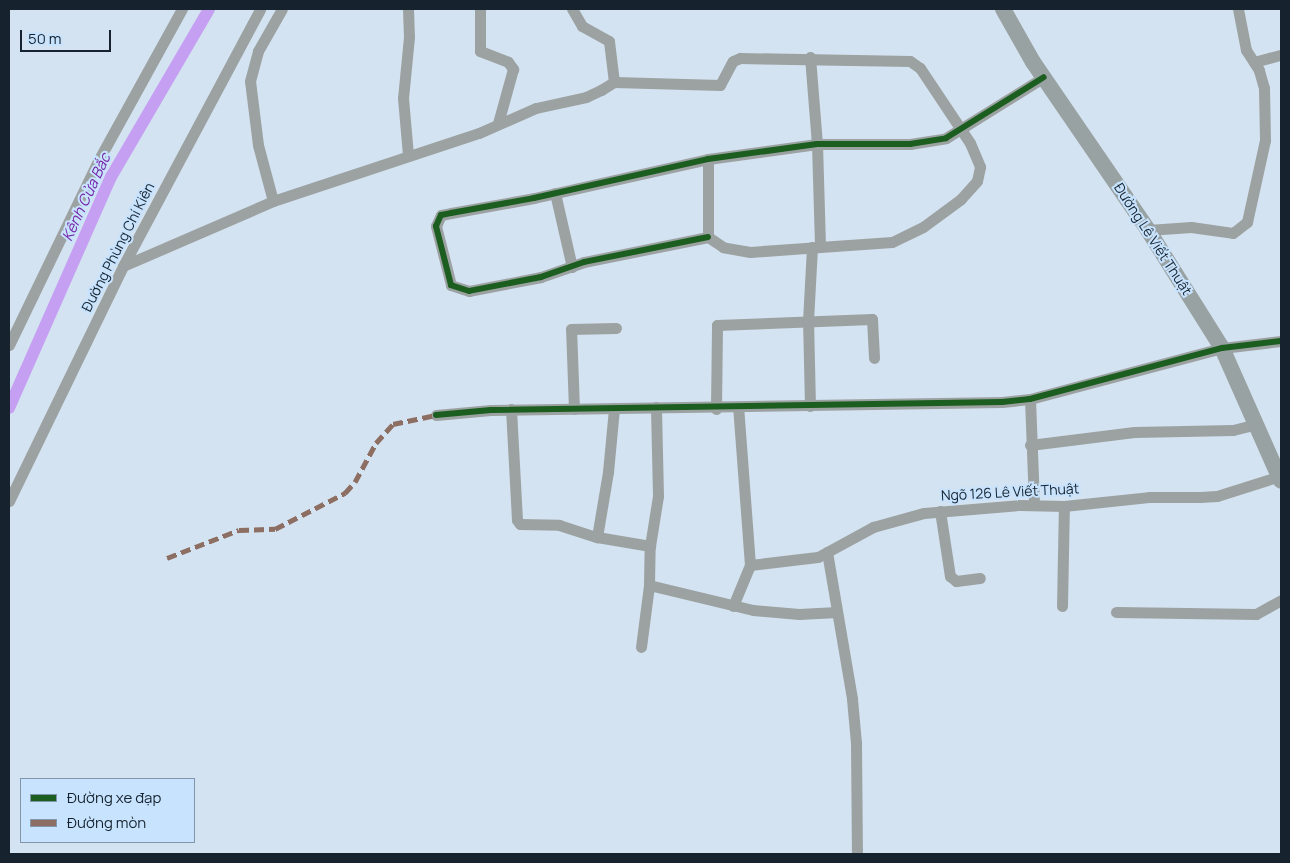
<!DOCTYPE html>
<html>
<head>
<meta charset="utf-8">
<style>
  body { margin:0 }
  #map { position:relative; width:1290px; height:863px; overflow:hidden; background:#d4e3f1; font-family:Manrope,sans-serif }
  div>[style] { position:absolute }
  .canal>* { height:12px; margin:-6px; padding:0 6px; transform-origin:6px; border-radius:6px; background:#c5a0f2 }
  .street>* { height:11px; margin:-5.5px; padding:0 5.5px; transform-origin:5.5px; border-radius:5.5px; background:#9ca2a2 }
  .secondary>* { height:16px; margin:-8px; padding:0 8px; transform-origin:8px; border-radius:8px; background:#99a2a2 }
  .quiet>* { height:5px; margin-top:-2.5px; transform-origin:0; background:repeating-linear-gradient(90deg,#8d6e63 0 10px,transparent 0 15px) }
  .cycleway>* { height:6px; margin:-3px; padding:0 3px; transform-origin:3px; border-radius:3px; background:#1b5e20 }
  span { translate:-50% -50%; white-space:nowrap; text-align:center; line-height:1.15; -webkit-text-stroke:4px #c8e3fd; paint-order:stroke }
  .street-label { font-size:14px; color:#16232f }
  .water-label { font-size:15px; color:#7425a8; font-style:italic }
  .frame { position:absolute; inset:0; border:10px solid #16232f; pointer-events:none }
  .legend { position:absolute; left:20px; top:778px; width:175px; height:65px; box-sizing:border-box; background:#c8e3fd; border:1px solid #8196ab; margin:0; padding:6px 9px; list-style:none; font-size:15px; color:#16232f }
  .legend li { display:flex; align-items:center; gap:10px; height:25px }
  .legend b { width:25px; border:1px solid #8196ab }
  .scale { position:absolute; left:20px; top:30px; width:91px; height:22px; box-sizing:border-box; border:2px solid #16232f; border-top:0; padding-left:6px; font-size:15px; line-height:18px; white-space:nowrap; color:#16232f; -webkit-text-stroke:4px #c8e3fd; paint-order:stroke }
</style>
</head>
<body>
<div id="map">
  <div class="canal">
    <div style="left:9px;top:408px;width:253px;rotate:-66.2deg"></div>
    <div style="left:111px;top:177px;width:194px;rotate:-59.7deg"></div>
  </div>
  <div class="street">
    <div style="left:408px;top:9px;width:28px;rotate:88deg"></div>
    <div style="left:409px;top:37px;width:61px;rotate:95.6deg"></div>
    <div style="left:403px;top:98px;width:57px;rotate:85deg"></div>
    <div style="left:480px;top:9px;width:42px;rotate:90deg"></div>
    <div style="left:480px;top:51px;width:30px;rotate:21deg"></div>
    <div style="left:508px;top:62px;width:9px;rotate:54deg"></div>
    <div style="left:513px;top:69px;width:56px;rotate:105.5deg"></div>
    <div style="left:810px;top:57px;width:87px;rotate:85.4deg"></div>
    <div style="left:817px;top:144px;width:103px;rotate:88.3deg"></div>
    <div style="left:1254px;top:62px;width:28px;rotate:-15deg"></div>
    <div style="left:614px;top:82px;width:106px;rotate:1.6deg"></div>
    <div style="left:720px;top:85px;width:27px;rotate:-62deg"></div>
    <div style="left:733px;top:61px;width:8px;rotate:-23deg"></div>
    <div style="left:740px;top:58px;width:170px;rotate:1deg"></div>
    <div style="left:910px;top:61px;width:12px;rotate:35deg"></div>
    <div style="left:920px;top:68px;width:90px;rotate:56.3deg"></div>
    <div style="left:970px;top:143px;width:26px;rotate:67deg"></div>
    <div style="left:980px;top:167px;width:14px;rotate:102deg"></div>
    <div style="left:977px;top:181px;width:24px;rotate:132deg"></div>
    <div style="left:961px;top:199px;width:47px;rotate:143.6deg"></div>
    <div style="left:923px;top:227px;width:34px;rotate:154deg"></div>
    <div style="left:892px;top:242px;width:142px;rotate:176deg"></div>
    <div style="left:750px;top:252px;width:27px;rotate:-170deg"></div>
    <div style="left:723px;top:247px;width:18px;rotate:-146deg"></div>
    <div style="left:708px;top:159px;width:78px;rotate:90deg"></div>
    <div style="left:555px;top:193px;width:76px;rotate:77.1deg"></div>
    <div style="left:273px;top:201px;width:58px;rotate:-105deg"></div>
    <div style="left:258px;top:145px;width:64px;rotate:-97.1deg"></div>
    <div style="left:250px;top:81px;width:31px;rotate:-75deg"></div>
    <div style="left:258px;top:51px;width:48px;rotate:-60.3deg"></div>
    <div style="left:1148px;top:230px;width:43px;rotate:-4deg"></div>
    <div style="left:1191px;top:227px;width:42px;rotate:8.1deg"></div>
    <div style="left:1233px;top:233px;width:18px;rotate:-38deg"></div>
    <div style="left:1247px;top:222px;width:84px;rotate:-77.6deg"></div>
    <div style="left:1265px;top:140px;width:52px;rotate:-91.1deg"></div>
    <div style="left:1264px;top:88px;width:19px;rotate:-106deg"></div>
    <div style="left:1259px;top:70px;width:24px;rotate:-123deg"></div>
    <div style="left:1246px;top:50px;width:42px;rotate:-101deg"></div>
    <div style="left:708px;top:237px;width:126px;rotate:168.6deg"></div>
    <div style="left:584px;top:262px;width:46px;rotate:160.8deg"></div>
    <div style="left:541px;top:277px;width:73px;rotate:169deg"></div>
    <div style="left:469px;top:291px;width:19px;rotate:-162deg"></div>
    <div style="left:451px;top:285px;width:61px;rotate:-104.3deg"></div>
    <div style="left:436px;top:226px;width:12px;rotate:-66deg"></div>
    <div style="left:441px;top:215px;width:10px;rotate:-11deg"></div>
    <div style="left:451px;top:213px;width:84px;rotate:-10.2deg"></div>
    <div style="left:534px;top:198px;width:178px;rotate:-12.6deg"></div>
    <div style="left:708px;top:159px;width:110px;rotate:-7.8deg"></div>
    <div style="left:817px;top:144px;width:93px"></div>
    <div style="left:910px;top:144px;width:36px;rotate:-9deg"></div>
    <div style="left:946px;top:138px;width:115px;rotate:-31.9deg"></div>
    <div style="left:123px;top:266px;width:163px;rotate:-23.4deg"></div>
    <div style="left:273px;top:201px;width:217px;rotate:-18.3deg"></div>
    <div style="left:479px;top:133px;width:62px;rotate:-23.7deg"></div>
    <div style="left:536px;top:108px;width:51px;rotate:-12.4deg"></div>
    <div style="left:586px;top:97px;width:17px;rotate:-25deg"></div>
    <div style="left:601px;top:90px;width:15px;rotate:-32deg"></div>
    <div style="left:614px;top:82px;width:41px;rotate:-97deg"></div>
    <div style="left:609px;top:41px;width:31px;rotate:-151deg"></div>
    <div style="left:582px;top:26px;width:20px;rotate:-120deg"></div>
    <div style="left:9px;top:345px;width:204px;rotate:-64.2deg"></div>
    <div style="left:98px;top:161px;width:174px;rotate:-61.1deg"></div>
    <div style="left:1030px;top:399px;width:106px;rotate:87.8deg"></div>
    <div style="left:810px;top:406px;width:85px;rotate:-91.3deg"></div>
    <div style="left:808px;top:321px;width:74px;rotate:-86.9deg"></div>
    <div style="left:511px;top:409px;width:111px;rotate:86.9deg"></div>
    <div style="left:517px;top:520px;width:5px;rotate:53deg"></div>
    <div style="left:520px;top:524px;width:39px;rotate:1deg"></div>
    <div style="left:559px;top:525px;width:40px;rotate:18deg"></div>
    <div style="left:597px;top:537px;width:54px;rotate:9.6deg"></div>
    <div style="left:574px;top:409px;width:80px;rotate:-92.1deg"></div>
    <div style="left:571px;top:329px;width:45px;rotate:-1.3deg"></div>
    <div style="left:716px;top:409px;width:84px;rotate:-89.3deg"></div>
    <div style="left:717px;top:325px;width:155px;rotate:-2.2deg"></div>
    <div style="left:872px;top:319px;width:39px;rotate:87deg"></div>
    <div style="left:436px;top:415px;width:55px;rotate:-5.2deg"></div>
    <div style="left:491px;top:410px;width:511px;rotate:-0.9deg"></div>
    <div style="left:1002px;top:402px;width:28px;rotate:-6deg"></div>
    <div style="left:1030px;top:399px;width:199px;rotate:-14.9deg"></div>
    <div style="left:1222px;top:348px;width:59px;rotate:-6.8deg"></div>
    <div style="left:1030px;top:445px;width:105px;rotate:-7.1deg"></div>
    <div style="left:1134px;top:432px;width:99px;rotate:-1.2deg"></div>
    <div style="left:1233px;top:430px;width:25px;rotate:-14deg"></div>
    <div style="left:9px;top:501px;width:261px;rotate:-64.1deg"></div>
    <div style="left:123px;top:266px;width:291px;rotate:-61.9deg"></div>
    <div style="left:940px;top:511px;width:66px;rotate:81.3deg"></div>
    <div style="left:950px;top:576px;width:8px;rotate:40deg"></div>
    <div style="left:956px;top:581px;width:24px;rotate:-7deg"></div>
    <div style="left:597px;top:537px;width:66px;rotate:-80.4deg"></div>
    <div style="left:608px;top:472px;width:64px;rotate:-84.6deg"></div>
    <div style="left:827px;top:552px;width:149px;rotate:80.3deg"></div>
    <div style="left:852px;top:699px;width:44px;rotate:84.8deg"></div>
    <div style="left:856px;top:743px;width:111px;rotate:89.5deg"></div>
    <div style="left:750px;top:565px;width:68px;rotate:-6.7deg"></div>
    <div style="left:818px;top:557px;width:63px;rotate:-28.6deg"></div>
    <div style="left:873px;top:527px;width:53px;rotate:-15.4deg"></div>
    <div style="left:924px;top:513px;width:95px;rotate:-4.8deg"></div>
    <div style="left:1019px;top:505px;width:45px;rotate:1.3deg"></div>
    <div style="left:1064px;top:506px;width:85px;rotate:-6deg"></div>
    <div style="left:1149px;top:497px;width:51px"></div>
    <div style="left:1200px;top:497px;width:17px;rotate:-3deg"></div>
    <div style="left:1217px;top:496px;width:66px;rotate:-17.6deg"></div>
    <div style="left:649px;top:585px;width:107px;rotate:13.5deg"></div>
    <div style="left:753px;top:610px;width:46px;rotate:5deg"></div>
    <div style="left:799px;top:614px;width:38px;rotate:-3deg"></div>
    <div style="left:733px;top:606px;width:44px;rotate:-67.5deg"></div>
    <div style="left:750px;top:565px;width:158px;rotate:-94.3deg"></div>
    <div style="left:1062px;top:606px;width:100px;rotate:-88.9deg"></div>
    <div style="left:1116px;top:612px;width:140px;rotate:0.8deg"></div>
    <div style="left:1256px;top:614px;width:29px;rotate:-29deg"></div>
    <div style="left:641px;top:647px;width:63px;rotate:-82.6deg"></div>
    <div style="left:649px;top:585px;width:39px;rotate:-89deg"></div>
    <div style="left:650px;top:546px;width:51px;rotate:-80.9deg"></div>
    <div style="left:658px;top:496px;width:89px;rotate:-91.3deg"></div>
  </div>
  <div class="secondary">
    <div style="left:1003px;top:9px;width:61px;rotate:60.5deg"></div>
    <div style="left:1033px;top:62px;width:204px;rotate:55.6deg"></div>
    <div style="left:1148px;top:230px;width:139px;rotate:57.9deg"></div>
    <div style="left:1222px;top:348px;width:145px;rotate:66.1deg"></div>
  </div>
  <div class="quiet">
    <div style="left:167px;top:558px;width:77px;rotate:-21.3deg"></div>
    <div style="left:239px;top:530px;width:36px;rotate:-2deg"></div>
    <div style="left:275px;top:529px;width:79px;rotate:-27.2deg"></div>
    <div style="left:345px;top:493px;width:15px;rotate:-48deg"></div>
    <div style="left:355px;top:482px;width:44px;rotate:-61.7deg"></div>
    <div style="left:376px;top:443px;width:25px;rotate:-48deg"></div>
    <div style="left:393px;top:424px;width:44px;rotate:-11.8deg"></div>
  </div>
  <div class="cycleway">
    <div style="left:708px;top:237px;width:126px;rotate:168.6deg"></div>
    <div style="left:584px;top:262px;width:46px;rotate:160.8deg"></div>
    <div style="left:541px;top:277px;width:73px;rotate:169deg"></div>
    <div style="left:469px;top:291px;width:19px;rotate:-162deg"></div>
    <div style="left:451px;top:285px;width:61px;rotate:-104.3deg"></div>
    <div style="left:436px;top:226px;width:12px;rotate:-66deg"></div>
    <div style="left:441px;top:215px;width:10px;rotate:-11deg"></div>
    <div style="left:451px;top:213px;width:84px;rotate:-10.2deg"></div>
    <div style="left:534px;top:198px;width:178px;rotate:-12.6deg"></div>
    <div style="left:708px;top:159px;width:110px;rotate:-7.8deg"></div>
    <div style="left:817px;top:144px;width:93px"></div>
    <div style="left:910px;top:144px;width:36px;rotate:-9deg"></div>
    <div style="left:946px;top:138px;width:115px;rotate:-31.9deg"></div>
    <div style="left:436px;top:415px;width:55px;rotate:-5.2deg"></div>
    <div style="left:491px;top:410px;width:511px;rotate:-0.9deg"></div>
    <div style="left:1002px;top:402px;width:28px;rotate:-6deg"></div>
    <div style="left:1030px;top:399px;width:199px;rotate:-14.9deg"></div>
    <div style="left:1222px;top:348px;width:59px;rotate:-6.8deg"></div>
  </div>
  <div class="street-label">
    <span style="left:1153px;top:239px;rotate:57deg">Đường Lê Viết Thuật</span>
    <span style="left:118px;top:247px;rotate:-63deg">Đường Phùng Chí Kiên</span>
    <span style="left:1010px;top:492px;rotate:-3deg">Ngõ 126 Lê Viết Thuật</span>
  </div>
  <div class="water-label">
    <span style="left:86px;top:197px;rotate:-65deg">Kênh Cửa Bắc</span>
  </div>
  <div class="frame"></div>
  <ul class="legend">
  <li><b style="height:6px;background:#1b5e20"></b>Đường xe đạp</li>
  <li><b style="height:6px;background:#8d6e63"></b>Đường mòn</li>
  </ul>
  <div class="scale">50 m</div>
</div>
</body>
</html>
